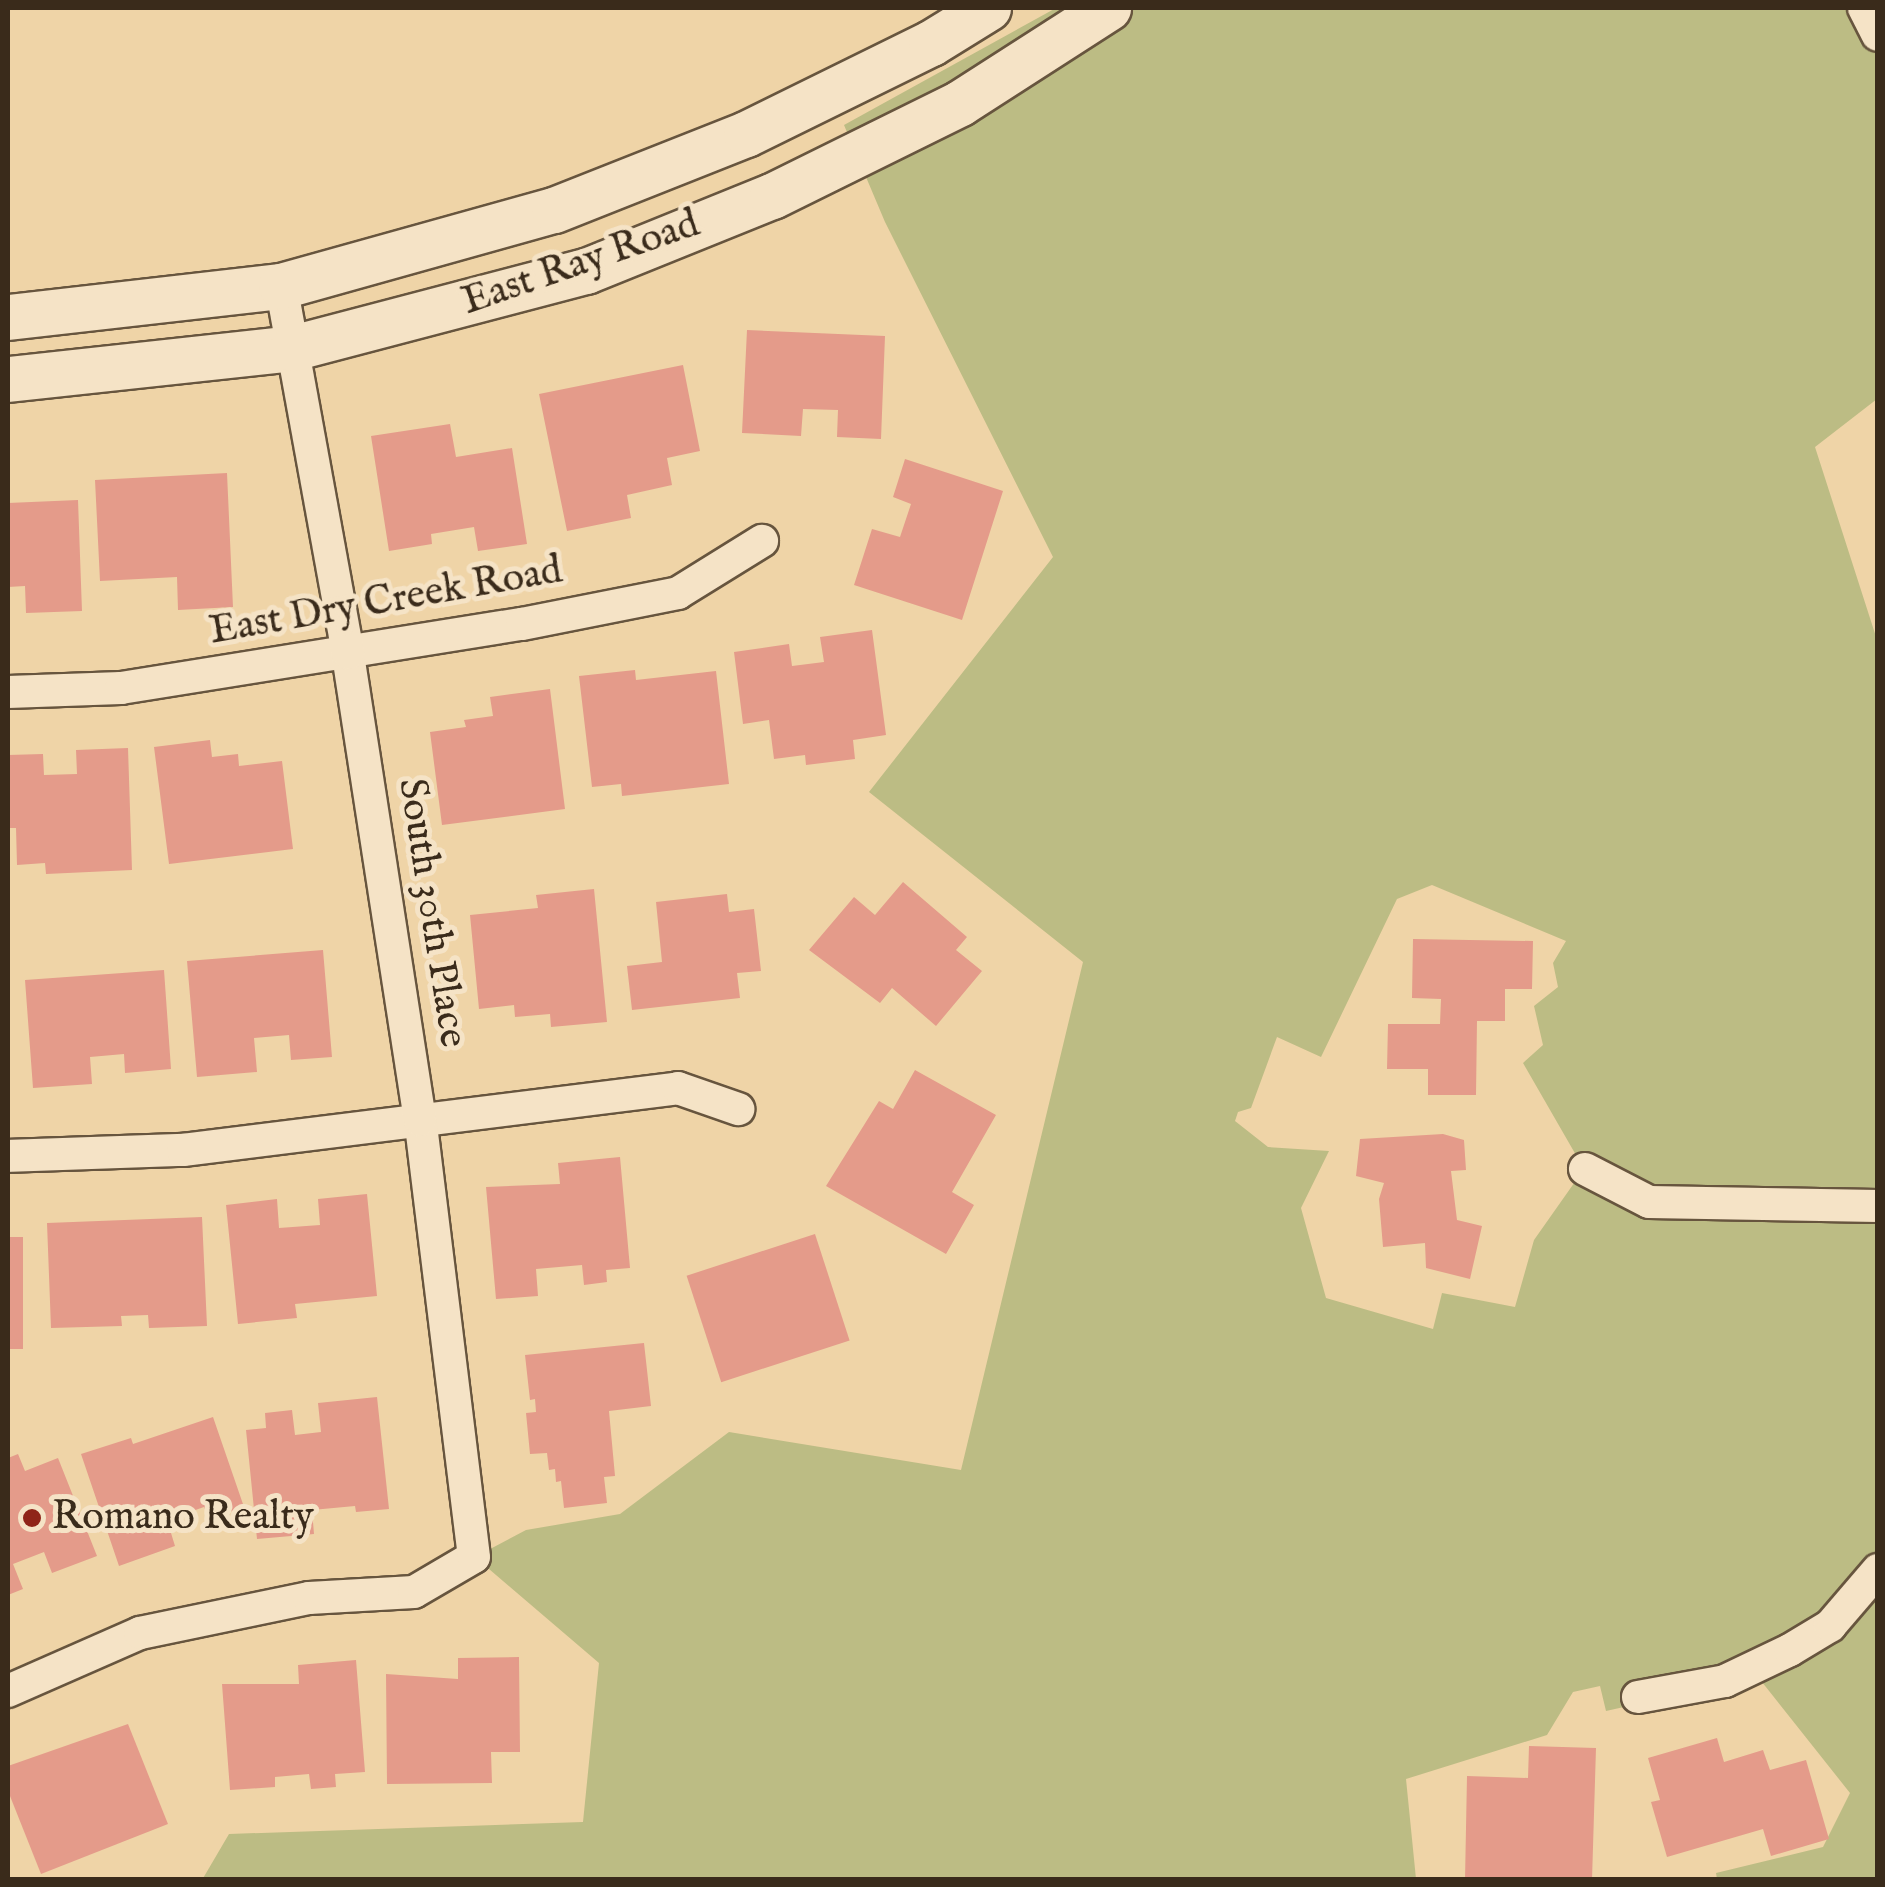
<!DOCTYPE html>
<html>
<head>
<meta charset="utf-8">
<style>
  body { margin:0 }
  #map { position:relative; width:1885px; height:1887px; overflow:hidden; background:#efd4a7; font-family:"IM FELL English",serif }
  div>[style] { position:absolute }
  .green>* { inset:0; background:#bcbc84 }
  .building>* { inset:0; background:#e49b8a; transform-origin:0 0 }
  .roads { filter:drop-shadow(2px 0 #67553e) drop-shadow(-2px 0 #67553e) drop-shadow(0 2px #67553e) drop-shadow(0 -2px #67553e) }
  .minor>* { height:32px; margin:-16px; padding:0 16px; transform-origin:16px; border-radius:16px; background:#f5e3c6 }
  .secondary>* { height:45px; margin:-22.5px; padding:0 22.5px; transform-origin:22.5px; border-radius:22.5px; background:#f5e3c6 }
  .dots>* { width:28px; height:28px; translate:-50% -50%; box-sizing:border-box; border:5px solid #f5e3c6; border-radius:50% }
  span { translate:-50% -50%; white-space:nowrap; text-align:center; line-height:1.15; -webkit-text-stroke:10px #f5e3c6; paint-order:stroke }
  .street-label { font-size:40px; color:#3a2b1b }
  .poi-label { font-size:40px; color:#3a2b1b }
  .left { translate:0 -50%; text-align:left }
  .frame { position:absolute; inset:0; border:10px solid #3a2b1b; pointer-events:none }
</style>
</head>
<body>
<div id="map">
  <div class="green">
    <div style="clip-path:polygon(evenodd,1056px 8px,1864px 8px,1878px 35px,1877px 399px,1815px 447px,1878px 643px,1877px 1879px,1717px 1879px,1716px 1873px,1823px 1847px,1850px 1793px,1758px 1677px,1606px 1711px,1600px 1686px,1573px 1692px,1547px 1735px,1406px 1779px,1416px 1879px,202px 1880px,229px 1834px,583px 1822px,599px 1663px,475px 1557px,526px 1530px,620px 1514px,729px 1432px,961px 1470px,1083px 962px,869px 792px,1053px 557px,885px 222px,844px 125px,1056px 8px,1432px 885px,1566px 941px,1553px 963px,1558px 987px,1534px 1006px,1543px 1045px,1523px 1063px,1584px 1169px,1534px 1240px,1515px 1307px,1442px 1293px,1433px 1329px,1326px 1298px,1301px 1208px,1329px 1151px,1268px 1147px,1235px 1121px,1238px 1112px,1251px 1108px,1277px 1037px,1321px 1057px,1397px 899px,1432px 885px)"></div>
  </div>
  <div class="building">
    <div style="clip-path:polygon(747px 330px,885px 336px,881px 439px,837px 437px,838px 410px,803px 409px,801px 436px,742px 433px)"></div>
    <div style="clip-path:polygon(683px 365px,700px 451px,667px 458px,672px 485px,627px 495px,631px 518px,567px 531px,539px 394px)"></div>
    <div style="clip-path:polygon(450px 424px,456px 457px,512px 448px,527px 544px,478px 551px,474px 527px,431px 534px,432px 544px,389px 551px,371px 436px)"></div>
    <div style="clip-path:polygon(905px 459px,1003px 491px,962px 620px,854px 585px,872px 529px,900px 537px,911px 504px,893px 497px)"></div>
    <div style="clip-path:polygon(227px 473px,233px 607px,178px 610px,177px 577px,100px 581px,95px 480px)"></div>
    <div style="clip-path:polygon(78px 500px,82px 611px,26px 613px,25px 586px,8px 587px,8px 503px)"></div>
    <div style="clip-path:polygon(872px 630px,886px 735px,853px 740px,855px 759px,806px 765px,805px 755px,774px 759px,769px 720px,743px 724px,734px 652px,789px 644px,792px 666px,824px 662px,820px 637px)"></div>
    <div style="clip-path:polygon(635px 670px,636px 680px,716px 671px,729px 784px,622px 796px,621px 784px,592px 787px,579px 676px)"></div>
    <div style="clip-path:polygon(550px 689px,565px 809px,442px 825px,430px 732px,466px 727px,464px 720px,493px 716px,490px 697px)"></div>
    <div style="clip-path:polygon(210px 740px,212px 757px,238px 754px,239px 766px,282px 761px,293px 849px,169px 864px,154px 747px)"></div>
    <div style="clip-path:polygon(128px 748px,132px 870px,46px 874px,45px 863px,17px 865px,16px 828px,8px 828px,8px 755px,43px 754px,44px 775px,77px 774px,76px 750px)"></div>
    <div style="clip-path:polygon(903px 882px,967px 937px,956px 950px,982px 971px,936px 1026px,892px 988px,880px 1003px,809px 950px,854px 897px,875px 915px)"></div>
    <div style="clip-path:polygon(594px 889px,607px 1022px,551px 1027px,550px 1014px,515px 1017px,514px 1005px,479px 1009px,470px 915px,538px 908px,536px 895px)"></div>
    <div style="clip-path:polygon(727px 894px,729px 912px,754px 909px,761px 971px,737px 973px,740px 998px,632px 1010px,627px 966px,662px 962px,656px 902px)"></div>
    <div style="clip-path:polygon(1413px 939px,1533px 941px,1532px 989px,1505px 989px,1505px 1021px,1477px 1021px,1476px 1095px,1428px 1095px,1428px 1069px,1387px 1069px,1388px 1024px,1440px 1024px,1441px 999px,1412px 998px)"></div>
    <div style="clip-path:polygon(323px 950px,332px 1057px,291px 1060px,289px 1035px,254px 1038px,257px 1072px,197px 1077px,187px 961px)"></div>
    <div style="clip-path:polygon(164px 970px,171px 1069px,125px 1073px,124px 1054px,90px 1057px,92px 1084px,33px 1088px,25px 980px)"></div>
    <div style="clip-path:polygon(915px 1070px,996px 1115px,952px 1192px,974px 1205px,946px 1254px,826px 1186px,879px 1101px,893px 1109px)"></div>
    <div style="clip-path:polygon(1443px 1134px,1464px 1140px,1466px 1170px,1451px 1171px,1457px 1220px,1482px 1226px,1470px 1279px,1426px 1268px,1425px 1243px,1383px 1247px,1379px 1199px,1384px 1183px,1356px 1176px,1360px 1139px)"></div>
    <div style="clip-path:polygon(620px 1157px,630px 1268px,606px 1270px,607px 1282px,584px 1285px,582px 1265px,536px 1269px,538px 1296px,496px 1299px,486px 1187px,560px 1184px,558px 1163px)"></div>
    <div style="clip-path:polygon(367px 1194px,377px 1296px,295px 1304px,297px 1318px,238px 1324px,226px 1205px,277px 1199px,279px 1228px,320px 1225px,318px 1199px)"></div>
    <div style="clip-path:polygon(202px 1217px,207px 1326px,149px 1328px,148px 1315px,121px 1316px,122px 1326px,51px 1328px,47px 1223px)"></div>
    <div style="left:815px;top:1234px;width:112px;height:135px;rotate:72deg"></div>
    <div style="left:8px;top:1237px;width:15px;height:112px"></div>
    <div style="clip-path:polygon(644px 1343px,651px 1406px,609px 1411px,615px 1476px,604px 1477px,607px 1503px,564px 1508px,561px 1481px,556px 1482px,555px 1469px,549px 1470px,547px 1453px,530px 1454px,526px 1413px,536px 1412px,535px 1399px,530px 1400px,525px 1355px)"></div>
    <div style="clip-path:polygon(377px 1397px,389px 1509px,356px 1512px,355px 1506px,312px 1510px,314px 1534px,257px 1539px,246px 1430px,266px 1428px,265px 1413px,292px 1410px,295px 1435px,321px 1432px,318px 1403px)"></div>
    <div style="clip-path:polygon(213px 1417px,244px 1507px,209px 1519px,204px 1507px,167px 1520px,175px 1546px,119px 1566px,81px 1454px,131px 1438px,133px 1444px)"></div>
    <div style="clip-path:polygon(18px 1454px,25px 1471px,58px 1458px,97px 1556px,52px 1573px,44px 1552px,13px 1564px,23px 1589px,8px 1595px,8px 1458px)"></div>
    <div style="clip-path:polygon(519px 1657px,520px 1752px,491px 1752px,492px 1783px,387px 1784px,386px 1674px,458px 1679px,458px 1658px)"></div>
    <div style="clip-path:polygon(356px 1660px,365px 1772px,335px 1774px,336px 1787px,311px 1789px,309px 1774px,275px 1777px,275px 1787px,230px 1790px,222px 1684px,299px 1684px,298px 1665px)"></div>
    <div style="clip-path:polygon(128px 1724px,168px 1824px,41px 1874px,8px 1791px,8px 1766px)"></div>
    <div style="clip-path:polygon(1717px 1738px,1724px 1762px,1763px 1750px,1770px 1770px,1806px 1760px,1829px 1839px,1771px 1856px,1763px 1829px,1667px 1857px,1651px 1802px,1660px 1800px,1648px 1758px)"></div>
    <div style="clip-path:polygon(1529px 1746px,1596px 1748px,1592px 1880px,1465px 1880px,1467px 1776px,1528px 1778px)"></div>
  </div>
  <div class="roads">
    <div class="minor">
      <div style="left:1864px;top:8px;width:30px;rotate:63deg"></div>
      <div style="left:8px;top:692px;width:113px;rotate:-2deg"></div>
      <div style="left:121px;top:688px;width:406px;rotate:-9.1deg"></div>
      <div style="left:522px;top:624px;width:159px;rotate:-11.2deg"></div>
      <div style="left:678px;top:593px;width:99px;rotate:-31.8deg"></div>
      <div style="left:8px;top:1156px;width:175px;rotate:-2deg"></div>
      <div style="left:183px;top:1150px;width:499px;rotate:-7.1deg"></div>
      <div style="left:678px;top:1088px;width:64px;rotate:19.3deg"></div>
      <div style="left:1585px;top:1169px;width:72px;rotate:27.3deg"></div>
      <div style="left:1649px;top:1202px;width:229px;rotate:1deg"></div>
      <div style="left:8px;top:1691px;width:144px;rotate:-23.7deg"></div>
      <div style="left:140px;top:1633px;width:173px;rotate:-11.7deg"></div>
      <div style="left:309px;top:1598px;width:105px;rotate:-3.3deg"></div>
      <div style="left:414px;top:1592px;width:69px;rotate:-30.3deg"></div>
      <div style="left:474px;top:1557px;width:440px;rotate:-97deg"></div>
      <div style="left:420px;top:1120px;width:473px;rotate:-98.8deg"></div>
      <div style="left:348px;top:653px;width:373px;rotate:-100.3deg"></div>
      <div style="left:1638px;top:1697px;width:88px;rotate:-10.4deg"></div>
      <div style="left:1725px;top:1681px;width:72px;rotate:-25.5deg"></div>
      <div style="left:1790px;top:1650px;width:47px;rotate:-31deg"></div>
      <div style="left:1830px;top:1626px;width:74px;rotate:-49.4deg"></div>
    </div>
    <div class="secondary">
      <div style="left:8px;top:317px;width:275px;rotate:-6.5deg"></div>
      <div style="left:281px;top:286px;width:283px;rotate:-15.6deg"></div>
      <div style="left:554px;top:210px;width:206px;rotate:-21.6deg"></div>
      <div style="left:746px;top:134px;width:206px;rotate:-26.2deg"></div>
      <div style="left:931px;top:43px;width:67px;rotate:-31.6deg"></div>
      <div style="left:8px;top:379px;width:286px;rotate:-6.2deg"></div>
      <div style="left:292px;top:348px;width:304px;rotate:-14.7deg"></div>
      <div style="left:586px;top:271px;width:201px;rotate:-22deg"></div>
      <div style="left:772px;top:196px;width:210px;rotate:-26.3deg"></div>
      <div style="left:960px;top:103px;width:176px;rotate:-32.7deg"></div>
    </div>
  </div>
  <div class="dots">
    <div style="left:32px;top:1518px;background:#8f2418"></div>
  </div>
  <div class="street-label">
    <span style="left:581px;top:264px;rotate:-19deg">East Ray Road</span>
    <span style="left:386px;top:602px;rotate:-10deg">East Dry Creek Road</span>
    <span style="left:431px;top:913px;rotate:81deg">South 30th Place</span>
  </div>
  <div class="poi-label">
    <span class="left" style="left:52px;top:1518px">Romano Realty</span>
  </div>
  <div class="frame"></div>
</div>
</body>
</html>
